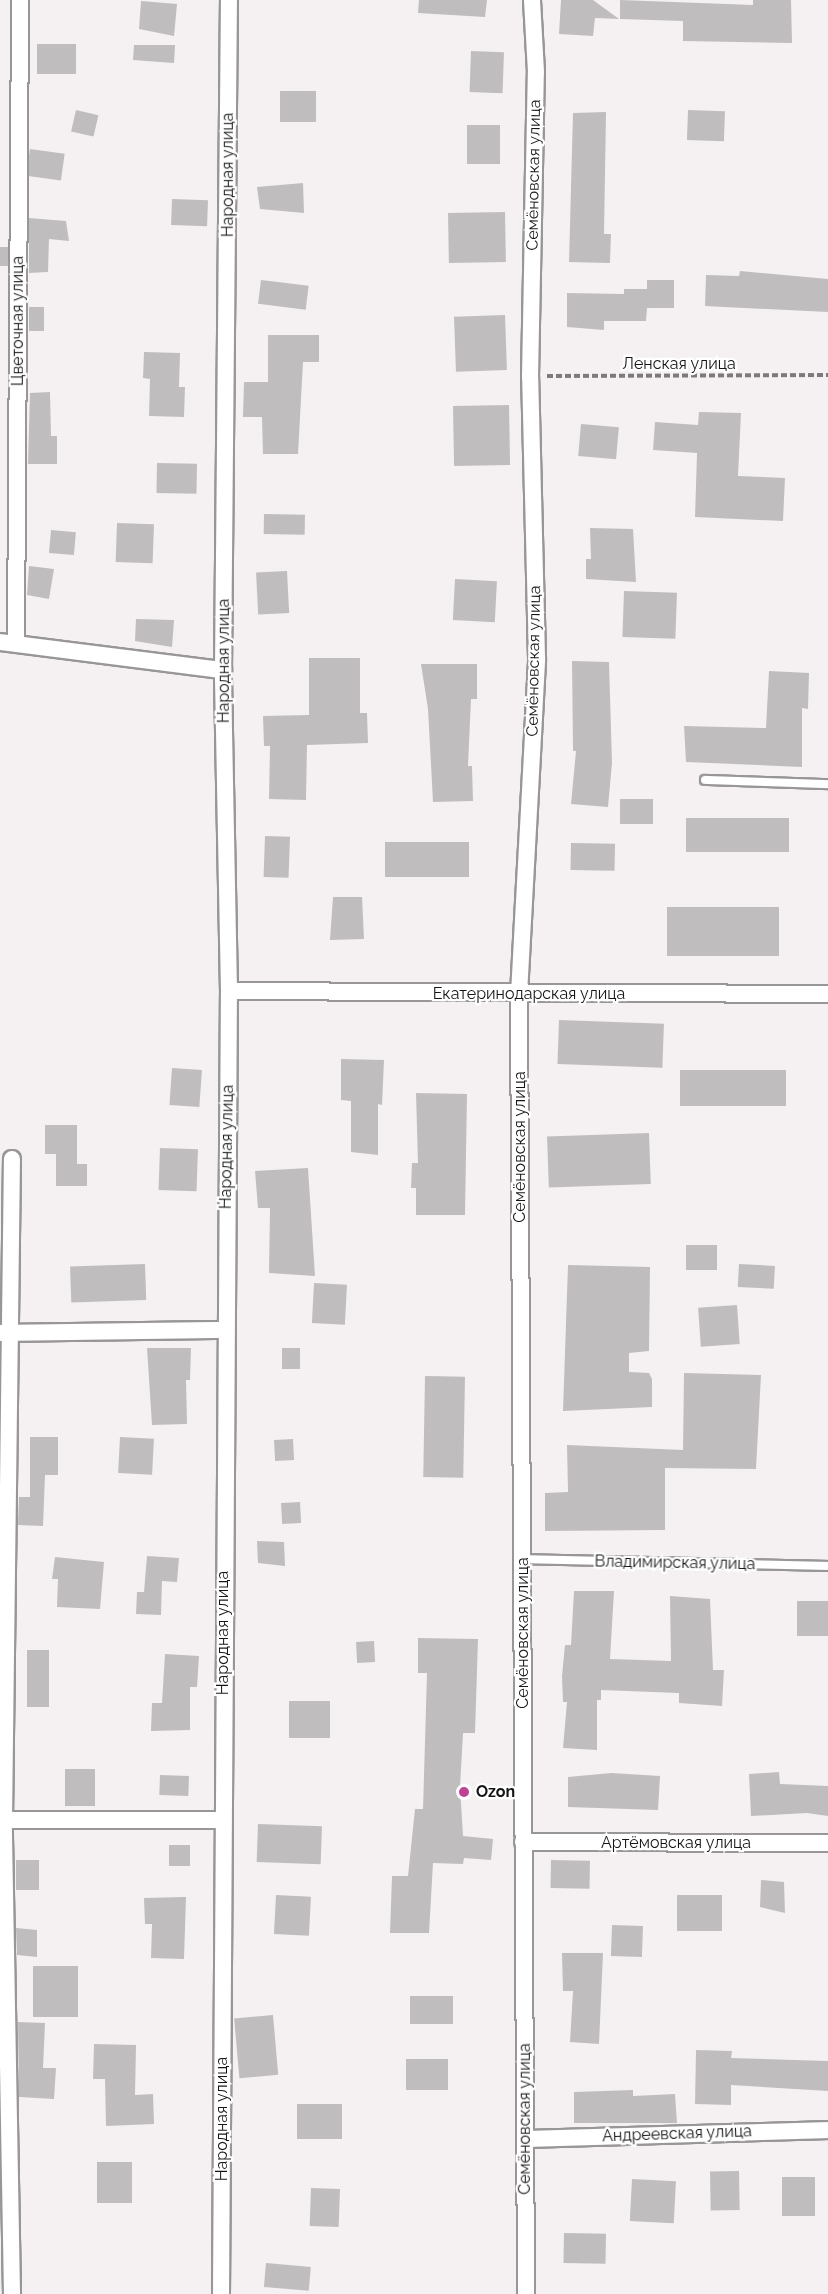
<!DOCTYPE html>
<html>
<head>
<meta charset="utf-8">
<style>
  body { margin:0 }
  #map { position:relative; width:828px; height:2294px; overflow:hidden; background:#f5f1f3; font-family:Raleway,sans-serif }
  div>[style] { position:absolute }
  .building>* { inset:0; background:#c0bdbf; transform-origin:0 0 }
  .path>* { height:4px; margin-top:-2px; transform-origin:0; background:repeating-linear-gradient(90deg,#7c7a7b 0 6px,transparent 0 9px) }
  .roads { filter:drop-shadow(2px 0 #999698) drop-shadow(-2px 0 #999698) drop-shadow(0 2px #999698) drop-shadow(0 -2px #999698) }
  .lane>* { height:8px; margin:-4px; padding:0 4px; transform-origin:4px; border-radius:4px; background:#fff }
  .street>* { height:16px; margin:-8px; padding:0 8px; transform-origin:8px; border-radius:8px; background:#fff }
  .dots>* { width:16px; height:16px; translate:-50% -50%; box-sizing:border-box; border:3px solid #fff; border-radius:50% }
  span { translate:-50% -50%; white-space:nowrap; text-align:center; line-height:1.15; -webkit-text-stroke:4.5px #fff; paint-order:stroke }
  .street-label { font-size:16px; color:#161515 }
  .poi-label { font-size:16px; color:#161515; font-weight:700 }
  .left { translate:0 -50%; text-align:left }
</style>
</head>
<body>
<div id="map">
  <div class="building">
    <div style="clip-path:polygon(419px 0,487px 0,485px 17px,418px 13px)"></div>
    <div style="clip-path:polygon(561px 0,593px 0,619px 19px,595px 18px,593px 36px,559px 34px)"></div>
    <div style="clip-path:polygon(620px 0,753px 5px,753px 0,791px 0,792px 43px,683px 41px,683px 21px,620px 19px)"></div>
    <div style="clip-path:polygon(141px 1px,177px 4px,174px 36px,139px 29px)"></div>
    <div style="left:37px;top:44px;width:39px;height:30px"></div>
    <div style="clip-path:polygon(134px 45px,175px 45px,174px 63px,133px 60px)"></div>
    <div style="left:471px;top:51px;width:33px;height:41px;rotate:2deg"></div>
    <div style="left:280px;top:91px;width:36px;height:31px"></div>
    <div style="left:76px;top:110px;width:23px;height:22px;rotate:13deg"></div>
    <div style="left:688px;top:110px;width:37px;height:30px;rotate:2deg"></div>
    <div style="clip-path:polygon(606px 112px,604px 234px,611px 234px,610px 263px,569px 262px,573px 113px)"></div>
    <div style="left:467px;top:125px;width:33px;height:39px"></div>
    <div style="left:30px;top:149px;width:35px;height:27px;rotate:8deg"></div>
    <div style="clip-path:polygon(303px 183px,304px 213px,260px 209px,257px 187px)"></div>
    <div style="left:172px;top:199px;width:36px;height:26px;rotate:2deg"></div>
    <div style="left:505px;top:212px;width:50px;height:57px;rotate:89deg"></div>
    <div style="clip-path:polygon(29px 218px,66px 221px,69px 241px,49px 239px,48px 272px,29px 273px)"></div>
    <div style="left:0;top:247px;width:8px;height:19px"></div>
    <div style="clip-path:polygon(740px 271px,828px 279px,828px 312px,705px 306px,706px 275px,739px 276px)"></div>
    <div style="left:261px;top:280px;width:48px;height:24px;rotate:7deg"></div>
    <div style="clip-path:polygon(647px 280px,674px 280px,674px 308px,647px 308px,646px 321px,604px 321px,604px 330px,567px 327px,567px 293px,624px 294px,624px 289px,647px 289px)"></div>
    <div style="left:29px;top:307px;width:15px;height:24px"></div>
    <div style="left:505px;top:315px;width:55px;height:51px;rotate:88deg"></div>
    <div style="clip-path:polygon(268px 335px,319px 335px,319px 362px,303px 362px,298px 454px,263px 454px,262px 417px,243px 417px,244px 382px,268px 382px)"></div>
    <div style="clip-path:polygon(144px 352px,180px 353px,179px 387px,185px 387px,184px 417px,149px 416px,150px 379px,143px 378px)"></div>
    <div style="clip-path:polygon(50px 392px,51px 436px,57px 436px,57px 464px,28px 464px,30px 393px)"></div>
    <div style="left:509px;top:405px;width:60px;height:56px;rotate:89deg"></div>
    <div style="clip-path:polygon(699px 412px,741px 413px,738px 476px,785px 478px,783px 521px,695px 517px,697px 453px,653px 450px,655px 422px,698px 425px)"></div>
    <div style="left:581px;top:424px;width:38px;height:32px;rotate:5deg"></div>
    <div style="left:157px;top:463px;width:40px;height:30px;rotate:1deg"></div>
    <div style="left:264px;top:514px;width:41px;height:20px;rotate:1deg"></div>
    <div style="left:117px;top:523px;width:37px;height:39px;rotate:2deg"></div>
    <div style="clip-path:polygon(590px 528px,633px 529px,636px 582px,586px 579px,586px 559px,591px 559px)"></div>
    <div style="left:51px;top:530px;width:25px;height:23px;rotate:5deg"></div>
    <div style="clip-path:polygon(29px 566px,54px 569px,49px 599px,27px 595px)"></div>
    <div style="left:287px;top:571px;width:42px;height:31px;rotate:87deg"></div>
    <div style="left:455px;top:579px;width:42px;height:41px;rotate:3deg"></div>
    <div style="left:624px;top:591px;width:53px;height:46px;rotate:2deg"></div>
    <div style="clip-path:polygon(136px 619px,174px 620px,172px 647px,135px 641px)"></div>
    <div style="clip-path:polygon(309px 658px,360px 658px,360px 713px,367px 713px,368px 743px,307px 745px,306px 800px,269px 799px,270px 746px,264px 746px,263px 716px,309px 715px)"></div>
    <div style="clip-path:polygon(572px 661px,609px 662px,612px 763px,608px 807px,571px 804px,576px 751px,573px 751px)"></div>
    <div style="clip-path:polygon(421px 664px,477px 664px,477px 699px,471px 699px,468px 766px,472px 766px,473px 801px,433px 802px,428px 709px)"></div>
    <div style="clip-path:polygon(769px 671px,809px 673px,808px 709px,802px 708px,802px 767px,686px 762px,684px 726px,766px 728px)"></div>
    <div style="left:620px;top:799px;width:33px;height:25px"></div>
    <div style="left:686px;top:818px;width:103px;height:34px"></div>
    <div style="left:265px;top:836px;width:25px;height:41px;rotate:2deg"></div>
    <div style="left:469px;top:842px;width:35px;height:84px;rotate:90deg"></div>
    <div style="left:571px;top:843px;width:44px;height:27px;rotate:1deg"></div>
    <div style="clip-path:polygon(333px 897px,362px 897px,364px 939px,330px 940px)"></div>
    <div style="left:667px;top:907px;width:112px;height:49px"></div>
    <div style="left:559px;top:1020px;width:105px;height:44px;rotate:2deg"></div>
    <div style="clip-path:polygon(341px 1059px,384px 1060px,382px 1105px,378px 1104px,378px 1155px,351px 1152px,351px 1101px,341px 1100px)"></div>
    <div style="left:172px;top:1068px;width:30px;height:37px;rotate:4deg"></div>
    <div style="left:680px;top:1070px;width:106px;height:36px"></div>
    <div style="clip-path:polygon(416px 1093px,467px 1094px,465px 1215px,416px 1215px,416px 1188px,411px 1188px,412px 1163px,418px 1163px)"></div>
    <div style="clip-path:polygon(45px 1125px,77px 1125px,77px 1164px,87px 1164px,87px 1186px,56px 1186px,56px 1154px,45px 1154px)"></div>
    <div style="left:649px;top:1133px;width:51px;height:102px;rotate:88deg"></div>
    <div style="left:160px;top:1148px;width:38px;height:42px;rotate:2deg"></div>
    <div style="clip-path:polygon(308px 1168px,315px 1276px,269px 1273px,270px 1208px,258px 1208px,255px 1171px)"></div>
    <div style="left:686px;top:1245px;width:31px;height:25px"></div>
    <div style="left:145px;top:1264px;width:36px;height:75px;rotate:88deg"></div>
    <div style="left:739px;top:1264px;width:36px;height:23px;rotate:3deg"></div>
    <div style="clip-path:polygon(568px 1265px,650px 1267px,649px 1351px,629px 1353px,629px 1372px,649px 1373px,652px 1379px,652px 1407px,563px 1411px)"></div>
    <div style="left:314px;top:1283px;width:33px;height:40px;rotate:3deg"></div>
    <div style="left:737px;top:1305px;width:39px;height:39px;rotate:86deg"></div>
    <div style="clip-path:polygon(147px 1348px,191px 1348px,190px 1380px,186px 1380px,187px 1424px,152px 1425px)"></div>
    <div style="left:282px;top:1348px;width:18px;height:21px"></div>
    <div style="clip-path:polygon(684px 1373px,761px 1375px,756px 1469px,665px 1468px,665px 1530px,545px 1531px,545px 1493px,568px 1492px,567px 1445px,683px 1450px)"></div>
    <div style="left:425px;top:1376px;width:40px;height:101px;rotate:1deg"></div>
    <div style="clip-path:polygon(30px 1437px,58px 1437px,58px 1475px,45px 1475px,43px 1526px,18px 1525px,19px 1497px,30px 1497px)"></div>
    <div style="left:120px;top:1437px;width:34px;height:36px;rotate:3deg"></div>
    <div style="left:293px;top:1439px;width:21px;height:19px;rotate:87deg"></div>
    <div style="left:300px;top:1502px;width:21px;height:19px;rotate:87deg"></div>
    <div style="clip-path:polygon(257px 1541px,284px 1542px,285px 1566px,258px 1563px)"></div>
    <div style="clip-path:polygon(147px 1556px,179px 1558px,177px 1582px,162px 1581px,161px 1615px,136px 1614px,137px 1592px,144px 1592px)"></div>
    <div style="clip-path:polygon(55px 1557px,104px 1562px,100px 1609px,57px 1607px,58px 1579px,52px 1579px)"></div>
    <div style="clip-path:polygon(574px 1591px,614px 1591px,610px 1659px,671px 1661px,670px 1596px,710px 1599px,713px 1670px,724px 1670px,722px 1706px,679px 1703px,679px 1693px,601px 1690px,601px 1700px,597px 1700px,597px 1750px,563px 1748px,567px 1702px,563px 1702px,562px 1676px,565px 1645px,571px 1645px)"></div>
    <div style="left:797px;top:1601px;width:31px;height:35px"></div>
    <div style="clip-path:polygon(418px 1638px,478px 1639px,475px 1733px,463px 1733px,460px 1787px,463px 1836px,493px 1839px,491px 1860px,464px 1858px,463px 1864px,433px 1863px,429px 1933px,390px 1933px,392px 1876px,408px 1876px,415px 1809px,423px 1809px,427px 1673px,418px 1673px)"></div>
    <div style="left:374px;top:1641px;width:21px;height:18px;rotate:87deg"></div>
    <div style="left:27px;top:1650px;width:22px;height:57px"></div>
    <div style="clip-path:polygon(165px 1654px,199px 1656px,197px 1687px,190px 1687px,190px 1730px,151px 1731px,152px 1703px,162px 1703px)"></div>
    <div style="left:289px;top:1701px;width:41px;height:37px"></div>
    <div style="left:65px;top:1769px;width:30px;height:37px"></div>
    <div style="clip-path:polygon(779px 1772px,780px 1784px,828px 1786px,828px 1816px,807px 1813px,751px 1816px,749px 1774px)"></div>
    <div style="clip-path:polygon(611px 1773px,660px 1776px,658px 1810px,568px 1807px,568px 1777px)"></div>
    <div style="left:160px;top:1775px;width:29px;height:20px;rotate:2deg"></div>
    <div style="left:258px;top:1824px;width:64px;height:38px;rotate:2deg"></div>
    <div style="left:190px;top:1845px;width:21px;height:21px;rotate:90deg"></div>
    <div style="left:16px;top:1860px;width:23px;height:30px"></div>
    <div style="left:551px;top:1860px;width:39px;height:28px;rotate:1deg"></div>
    <div style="clip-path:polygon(761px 1880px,784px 1882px,785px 1913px,760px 1907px)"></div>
    <div style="left:276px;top:1895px;width:35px;height:39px;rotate:3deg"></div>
    <div style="left:677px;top:1895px;width:45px;height:36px"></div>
    <div style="clip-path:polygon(186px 1897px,184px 1959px,151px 1958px,152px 1924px,145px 1924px,144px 1898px)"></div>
    <div style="left:643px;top:1926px;width:31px;height:31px;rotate:92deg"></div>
    <div style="clip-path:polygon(16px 1928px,37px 1930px,37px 1957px,17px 1955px)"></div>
    <div style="clip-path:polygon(562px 1953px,603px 1953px,599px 2044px,570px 2042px,573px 1991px,563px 1991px)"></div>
    <div style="left:33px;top:1966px;width:45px;height:51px"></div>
    <div style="left:453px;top:1996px;width:28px;height:43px;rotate:90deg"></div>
    <div style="left:273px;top:2015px;width:60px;height:39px;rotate:85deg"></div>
    <div style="clip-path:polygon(18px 2022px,45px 2023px,43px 2068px,56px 2068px,54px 2099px,19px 2097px)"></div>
    <div style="clip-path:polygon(94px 2044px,136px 2045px,135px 2095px,153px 2094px,154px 2124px,106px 2126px,105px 2079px,93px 2079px)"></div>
    <div style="clip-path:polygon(696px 2050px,732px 2051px,731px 2058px,828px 2061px,828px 2091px,731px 2085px,731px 2105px,695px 2104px)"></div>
    <div style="left:406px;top:2059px;width:42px;height:31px"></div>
    <div style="clip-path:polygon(633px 2090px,633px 2096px,675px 2094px,677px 2123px,574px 2123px,574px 2092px)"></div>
    <div style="left:297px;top:2104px;width:45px;height:35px"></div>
    <div style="left:97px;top:2162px;width:35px;height:41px"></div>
    <div style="left:739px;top:2171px;width:39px;height:29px;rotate:89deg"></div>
    <div style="left:782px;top:2177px;width:33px;height:39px"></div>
    <div style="left:632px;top:2179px;width:44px;height:42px;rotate:3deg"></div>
    <div style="left:311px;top:2188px;width:29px;height:38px;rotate:2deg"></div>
    <div style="left:564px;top:2233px;width:42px;height:30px;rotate:1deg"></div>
    <div style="left:266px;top:2263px;width:45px;height:24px;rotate:5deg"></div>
  </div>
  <div class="path">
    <div style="left:547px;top:376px;width:281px;rotate:-0.2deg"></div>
  </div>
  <div class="roads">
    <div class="lane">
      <div style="left:705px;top:780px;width:123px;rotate:1.9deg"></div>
      <div style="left:522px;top:1559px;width:306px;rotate:1.3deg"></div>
    </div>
    <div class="street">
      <div style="left:0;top:642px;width:225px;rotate:7.2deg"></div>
      <div style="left:16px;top:642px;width:642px;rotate:-89.64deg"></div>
      <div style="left:229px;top:991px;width:599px;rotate:0.29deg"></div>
      <div style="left:0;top:1333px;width:225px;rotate:-0.8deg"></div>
      <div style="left:0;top:1820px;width:222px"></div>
      <div style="left:523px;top:1842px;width:305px;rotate:0.2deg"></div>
      <div style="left:526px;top:2139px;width:302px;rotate:-1.7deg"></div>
      <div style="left:12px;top:2294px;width:474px;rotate:-91deg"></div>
      <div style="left:4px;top:1820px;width:661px;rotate:-89.31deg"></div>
      <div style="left:221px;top:2294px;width:1303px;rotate:-89.65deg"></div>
      <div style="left:229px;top:991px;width:321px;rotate:-91.1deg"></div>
      <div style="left:223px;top:670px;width:670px;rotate:-89.49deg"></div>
      <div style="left:526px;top:2294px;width:1300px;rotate:-90.31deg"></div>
      <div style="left:519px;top:994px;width:336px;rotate:-86.9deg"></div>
      <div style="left:537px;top:658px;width:281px;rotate:-91.4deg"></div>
      <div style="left:530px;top:377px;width:305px;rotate:-88.9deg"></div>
      <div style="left:536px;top:72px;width:72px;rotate:-93.2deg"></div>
    </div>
  </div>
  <div class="dots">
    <div style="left:464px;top:1792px;background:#bf4394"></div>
  </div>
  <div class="street-label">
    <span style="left:228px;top:175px;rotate:-90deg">Народная улица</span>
    <span style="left:534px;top:175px;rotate:-89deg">Семёновская улица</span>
    <span style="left:18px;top:321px;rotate:-90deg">Цветочная улица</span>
    <span style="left:679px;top:364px">Ленская улица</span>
    <span style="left:224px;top:661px;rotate:-90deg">Народная улица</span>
    <span style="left:534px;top:661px;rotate:-89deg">Семёновская улица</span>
    <span style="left:529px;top:994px">Екатеринодарская улица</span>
    <span style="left:227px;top:1147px;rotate:-89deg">Народная улица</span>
    <span style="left:520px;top:1147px;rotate:-90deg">Семёновская улица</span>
    <span style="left:675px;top:1563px;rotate:1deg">Владимирская улица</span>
    <span style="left:223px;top:1633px;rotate:-90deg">Народная улица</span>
    <span style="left:523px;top:1633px;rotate:-90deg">Семёновская улица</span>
    <span style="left:676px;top:1843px">Артёмовская улица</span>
    <span style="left:222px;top:2119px;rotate:-90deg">Народная улица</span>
    <span style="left:525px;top:2119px;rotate:-90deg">Семёновская улица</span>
    <span style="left:677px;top:2134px;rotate:-2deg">Андреевская улица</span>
  </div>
  <div class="poi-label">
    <span class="left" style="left:476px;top:1792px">Ozon</span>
  </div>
</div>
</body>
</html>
